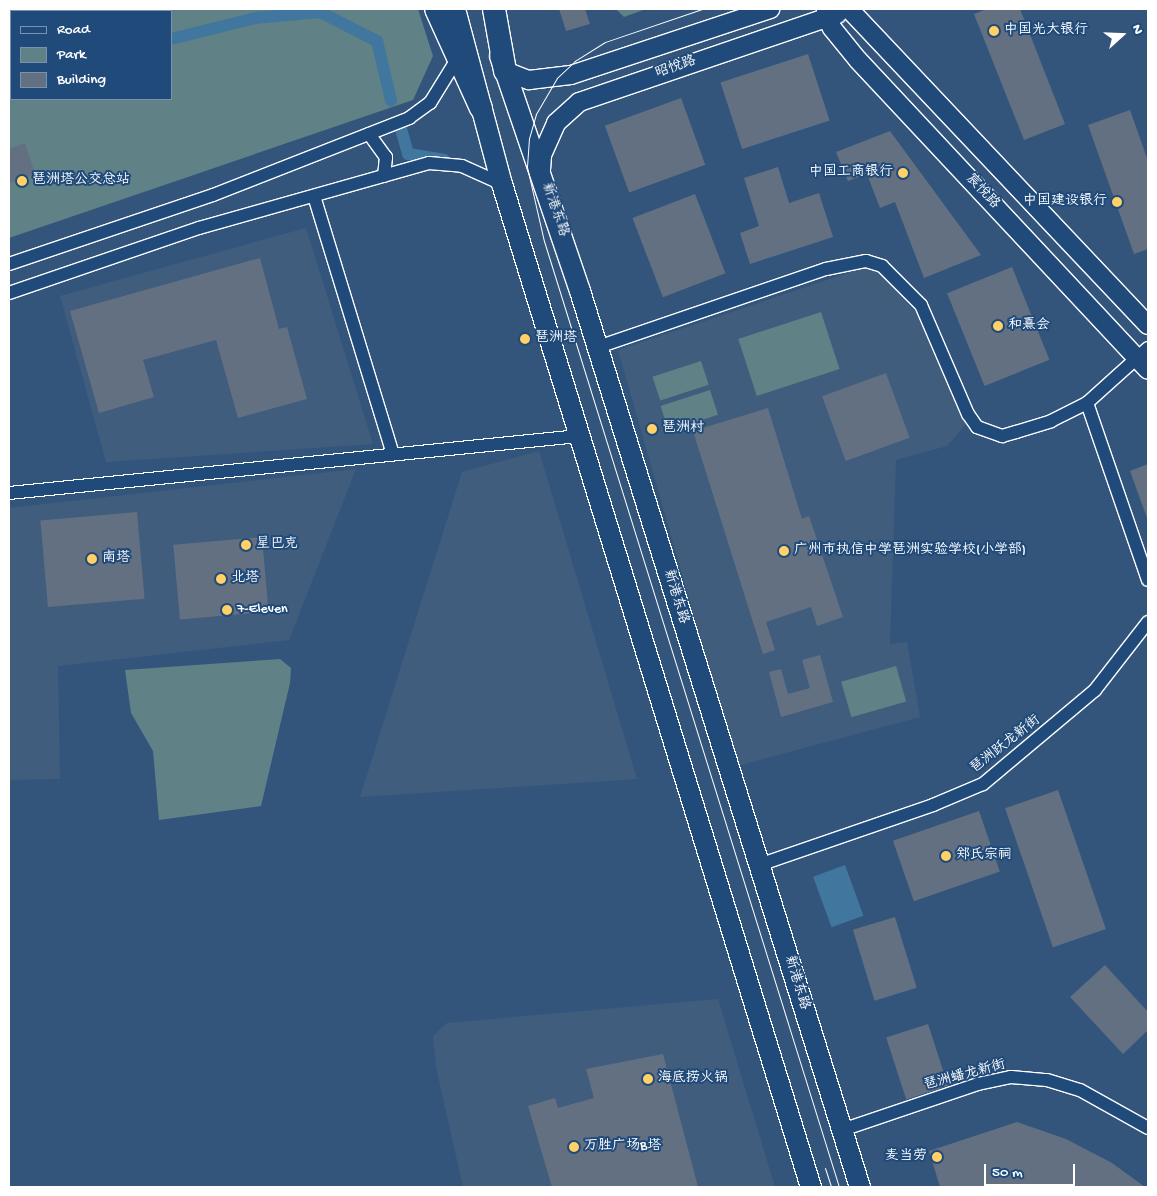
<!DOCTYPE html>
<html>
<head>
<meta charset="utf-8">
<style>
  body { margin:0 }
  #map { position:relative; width:1157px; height:1196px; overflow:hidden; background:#33557c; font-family:"Gochi Hand","LXGW WenKai TC",sans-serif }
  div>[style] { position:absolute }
  .built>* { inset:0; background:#415d7e }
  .green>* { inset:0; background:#608185; transform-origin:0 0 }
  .water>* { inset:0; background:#41779e; transform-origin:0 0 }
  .canal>* { height:12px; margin:-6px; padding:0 6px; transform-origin:6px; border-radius:6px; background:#41779e }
  .building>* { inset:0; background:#637082; transform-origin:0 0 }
  .roads { filter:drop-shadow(1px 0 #fff) drop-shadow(-1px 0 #fff) drop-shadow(0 1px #fff) drop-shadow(0 -1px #fff) }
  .street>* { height:12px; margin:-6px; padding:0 6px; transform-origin:6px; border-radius:6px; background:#1f4a7a }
  .secondary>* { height:18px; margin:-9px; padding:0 9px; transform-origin:9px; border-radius:9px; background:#1f4a7a }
  .primary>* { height:20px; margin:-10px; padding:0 10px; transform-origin:10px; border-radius:10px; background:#1f4a7a }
  .highway>* { height:22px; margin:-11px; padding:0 11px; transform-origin:11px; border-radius:11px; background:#1f4a7a }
  .tram>* { height:1px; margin:-0.5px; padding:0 0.5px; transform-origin:0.5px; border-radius:0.5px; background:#fff }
  .dots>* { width:14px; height:14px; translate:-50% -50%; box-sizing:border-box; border:2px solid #1f4a7a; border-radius:50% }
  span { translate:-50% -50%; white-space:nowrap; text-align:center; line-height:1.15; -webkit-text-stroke:4px #1f4a7a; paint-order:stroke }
  .poi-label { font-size:14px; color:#fff }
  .left { translate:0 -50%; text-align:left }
  .right { translate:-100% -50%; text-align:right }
  .street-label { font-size:14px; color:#fff }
  .frame { position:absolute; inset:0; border:10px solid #fff; pointer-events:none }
  .legend { position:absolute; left:10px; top:10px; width:162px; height:90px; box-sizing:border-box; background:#1f4a7a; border:1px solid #7992af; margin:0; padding:6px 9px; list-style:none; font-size:15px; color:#fff }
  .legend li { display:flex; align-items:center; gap:10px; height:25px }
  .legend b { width:25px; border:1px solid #7992af }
  .north { position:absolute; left:1097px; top:10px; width:50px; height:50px; -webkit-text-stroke:4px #1f4a7a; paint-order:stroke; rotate:70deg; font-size:14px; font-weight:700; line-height:20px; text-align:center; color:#fff }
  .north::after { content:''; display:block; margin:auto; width:18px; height:22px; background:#fff; clip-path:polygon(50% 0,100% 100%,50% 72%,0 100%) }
  .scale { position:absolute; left:984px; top:1164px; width:91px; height:22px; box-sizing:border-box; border:2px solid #fff; border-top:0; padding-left:6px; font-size:15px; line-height:18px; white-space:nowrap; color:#fff; -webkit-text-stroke:4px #1f4a7a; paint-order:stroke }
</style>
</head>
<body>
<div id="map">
  <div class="built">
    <div style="clip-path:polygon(306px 228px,373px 444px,106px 462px,60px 296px)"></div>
    <div style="clip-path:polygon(872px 265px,921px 318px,966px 424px,947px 446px,896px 460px,890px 644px,907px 642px,920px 717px,737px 766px,618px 350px)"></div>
    <div style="clip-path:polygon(539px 451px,637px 779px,360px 797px,462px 472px)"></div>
    <div style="clip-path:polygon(356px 469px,289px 640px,58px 666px,60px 779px,9px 780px,9px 508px)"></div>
    <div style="clip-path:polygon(718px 999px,775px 1187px,463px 1187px,436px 1067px,433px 1036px,447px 1023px)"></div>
  </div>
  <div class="green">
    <div style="clip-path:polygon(evenodd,9px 9px,418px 9px,433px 56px,413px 100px,9px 238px,9px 9px,11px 11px,171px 11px,171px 99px,11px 99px,11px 11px)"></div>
    <div style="clip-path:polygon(616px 9px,646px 9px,624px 17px)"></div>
    <div style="left:821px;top:312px;width:60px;height:87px;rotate:72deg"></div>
    <div style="left:701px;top:361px;width:25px;height:51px;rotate:72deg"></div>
    <div style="left:710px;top:390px;width:26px;height:52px;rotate:72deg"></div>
    <div style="clip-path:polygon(280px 659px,291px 668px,290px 683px,261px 806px,159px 820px,153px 751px,131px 713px,125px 670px)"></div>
    <div style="left:896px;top:666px;width:37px;height:57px;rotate:74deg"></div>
  </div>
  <div class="water">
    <div style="left:845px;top:865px;width:54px;height:34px;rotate:70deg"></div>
  </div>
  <div class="canal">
    <div style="left:50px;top:9px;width:2px;rotate:63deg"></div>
    <div style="left:171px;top:39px;width:87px;rotate:-14deg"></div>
    <div style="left:255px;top:18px;width:65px;rotate:-5.3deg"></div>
    <div style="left:320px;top:12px;width:64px;rotate:27deg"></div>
    <div style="left:377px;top:41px;width:61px;rotate:76.7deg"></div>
    <div style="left:401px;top:129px;width:26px;rotate:74deg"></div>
    <div style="left:408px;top:154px;width:36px;rotate:9deg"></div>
  </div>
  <div class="building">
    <div style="clip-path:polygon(559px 9px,585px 9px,590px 24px,566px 31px)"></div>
    <div style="clip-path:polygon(987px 9px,1020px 9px,1065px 124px,1024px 140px,974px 14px)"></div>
    <div style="left:808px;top:54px;width:70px;height:92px;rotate:72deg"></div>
    <div style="left:681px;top:98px;width:71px;height:81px;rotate:70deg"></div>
    <div style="clip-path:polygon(1130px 110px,1148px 161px,1148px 249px,1134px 254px,1088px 125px)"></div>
    <div style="clip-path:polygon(890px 131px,981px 255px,924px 278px,895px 202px,880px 208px,867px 174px,848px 181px,836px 152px)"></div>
    <div style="clip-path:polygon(25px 143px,35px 174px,9px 183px,9px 149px)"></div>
    <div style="clip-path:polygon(778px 167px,789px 203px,819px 193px,833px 237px,750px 264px,740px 233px,759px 226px,744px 178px)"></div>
    <div style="left:695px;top:194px;width:85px;height:67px;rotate:69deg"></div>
    <div style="clip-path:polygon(260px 258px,279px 329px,287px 327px,307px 399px,238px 418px,216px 340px,143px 360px,154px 397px,99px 413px,70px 311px)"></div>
    <div style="left:1012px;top:267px;width:100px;height:70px;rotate:68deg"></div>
    <div style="left:886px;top:373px;width:69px;height:68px;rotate:70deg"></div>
    <div style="clip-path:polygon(768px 408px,802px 519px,809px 516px,843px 617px,817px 626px,811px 607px,766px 622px,775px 650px,763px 654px,693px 431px)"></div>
    <div style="clip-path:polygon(1148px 464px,1148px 518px,1147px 518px,1130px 471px)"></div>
    <div style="left:137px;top:512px;width:87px;height:97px;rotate:85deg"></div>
    <div style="left:262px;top:537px;width:75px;height:89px;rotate:85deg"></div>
    <div style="clip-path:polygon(820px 655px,833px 702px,781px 717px,769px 672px,781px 669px,788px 694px,810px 688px,802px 660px)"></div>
    <div style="left:1058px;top:790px;width:147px;height:56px;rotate:71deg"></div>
    <div style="left:979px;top:811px;width:64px;height:91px;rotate:71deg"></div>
    <div style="left:895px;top:917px;width:74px;height:44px;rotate:73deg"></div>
    <div style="clip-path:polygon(1105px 965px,1148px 1012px,1148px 1030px,1123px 1054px,1070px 997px)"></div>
    <div style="left:928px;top:1024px;width:65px;height:44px;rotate:72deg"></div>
    <div style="clip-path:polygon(663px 1054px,698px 1187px,552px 1187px,528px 1106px,555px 1098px,558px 1108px,594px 1098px,586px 1069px)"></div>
    <div style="clip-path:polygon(1017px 1122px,1066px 1139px,1112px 1163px,1145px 1187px,940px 1187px,929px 1151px)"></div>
  </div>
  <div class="roads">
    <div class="street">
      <div style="left:369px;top:134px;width:29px;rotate:54deg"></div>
      <div style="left:386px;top:157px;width:19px;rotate:96deg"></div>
      <div style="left:314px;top:196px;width:270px;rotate:73deg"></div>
      <div style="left:9px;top:264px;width:215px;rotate:-18.7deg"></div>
      <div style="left:213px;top:195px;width:211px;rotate:-21.4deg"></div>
      <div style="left:409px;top:118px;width:26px;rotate:-36deg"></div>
      <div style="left:430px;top:103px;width:55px;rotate:-58.3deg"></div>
      <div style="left:9px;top:293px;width:201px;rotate:-18.9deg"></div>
      <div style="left:199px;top:228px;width:239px;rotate:-15.8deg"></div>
      <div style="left:429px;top:163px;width:33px;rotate:5deg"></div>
      <div style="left:462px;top:166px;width:44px;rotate:24.2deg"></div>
      <div style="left:598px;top:347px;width:241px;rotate:-18.9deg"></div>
      <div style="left:826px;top:269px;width:41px;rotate:-11.3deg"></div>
      <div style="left:866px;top:261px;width:17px;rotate:17deg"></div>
      <div style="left:882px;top:266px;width:55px;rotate:45deg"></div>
      <div style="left:921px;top:305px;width:119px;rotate:66.7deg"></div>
      <div style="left:968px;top:414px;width:16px;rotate:55deg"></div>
      <div style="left:977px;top:427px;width:27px;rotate:20deg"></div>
      <div style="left:1002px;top:436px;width:15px;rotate:-16deg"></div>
      <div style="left:1016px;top:432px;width:37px;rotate:-17deg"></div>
      <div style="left:1051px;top:421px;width:40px;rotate:-26.6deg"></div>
      <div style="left:1148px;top:348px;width:82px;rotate:138deg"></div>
      <div style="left:1087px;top:403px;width:187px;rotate:71deg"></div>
      <div style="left:9px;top:493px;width:573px;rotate:-5.71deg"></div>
      <div style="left:759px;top:865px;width:184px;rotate:-19deg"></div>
      <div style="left:933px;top:805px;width:54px;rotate:-22.8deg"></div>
      <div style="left:983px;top:784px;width:146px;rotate:-40deg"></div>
      <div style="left:1095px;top:690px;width:86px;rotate:-52.1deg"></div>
      <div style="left:842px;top:1130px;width:144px;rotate:-18.7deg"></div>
      <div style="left:978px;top:1084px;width:34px;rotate:-12deg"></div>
      <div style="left:1011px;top:1077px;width:36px;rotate:5deg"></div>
      <div style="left:1047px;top:1080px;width:34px;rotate:17deg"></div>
      <div style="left:1080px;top:1090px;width:78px;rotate:29.2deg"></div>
    </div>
    <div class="secondary">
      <div style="left:826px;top:9px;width:8px;rotate:90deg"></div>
      <div style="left:826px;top:17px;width:13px;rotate:61deg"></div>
      <div style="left:832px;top:28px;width:41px;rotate:50.9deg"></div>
      <div style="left:858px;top:60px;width:424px;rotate:46.9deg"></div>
      <div style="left:849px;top:9px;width:435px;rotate:46.6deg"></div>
      <div style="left:505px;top:71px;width:26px;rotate:21deg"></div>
      <div style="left:529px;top:80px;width:42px;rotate:-6.8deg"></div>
      <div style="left:571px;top:75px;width:210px;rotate:-18.3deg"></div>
      <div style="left:541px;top:170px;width:15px;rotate:-86deg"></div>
      <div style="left:542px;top:155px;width:35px;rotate:-66deg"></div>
      <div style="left:556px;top:123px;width:31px;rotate:-42deg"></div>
      <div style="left:579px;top:102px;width:273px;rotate:-18.8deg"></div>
    </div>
    <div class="primary">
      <div style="left:455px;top:9px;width:181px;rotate:75deg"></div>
      <div style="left:502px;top:184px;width:1050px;rotate:72.88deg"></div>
      <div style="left:500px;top:56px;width:248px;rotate:71.2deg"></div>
      <div style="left:580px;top:291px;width:939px;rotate:72.65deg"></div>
    </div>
    <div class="highway">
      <div style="left:436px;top:9px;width:109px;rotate:65.6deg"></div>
      <div style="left:494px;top:9px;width:63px;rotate:79.9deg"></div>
    </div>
  </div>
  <div class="tram">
    <div style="left:702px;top:9px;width:102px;rotate:161.2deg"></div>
    <div style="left:605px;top:42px;width:36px;rotate:148deg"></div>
    <div style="left:575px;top:61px;width:25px;rotate:137deg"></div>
    <div style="left:557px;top:78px;width:42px;rotate:120.3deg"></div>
    <div style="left:536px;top:114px;width:25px;rotate:106deg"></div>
    <div style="left:529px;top:138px;width:29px;rotate:94deg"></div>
    <div style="left:527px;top:167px;width:76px;rotate:77.1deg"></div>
    <div style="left:544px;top:241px;width:991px;rotate:72.68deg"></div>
    <div style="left:825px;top:1168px;width:20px;rotate:72deg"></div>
  </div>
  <div class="dots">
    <div style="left:994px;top:31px;background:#ffd166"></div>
    <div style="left:903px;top:173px;background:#ffd166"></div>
    <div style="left:22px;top:181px;background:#ffd166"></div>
    <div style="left:1117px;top:202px;background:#ffd166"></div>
    <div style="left:998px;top:326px;background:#ffd166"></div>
    <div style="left:525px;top:339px;background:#ffd166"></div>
    <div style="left:652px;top:429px;background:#ffd166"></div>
    <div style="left:246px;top:545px;background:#ffd166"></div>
    <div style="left:784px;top:551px;background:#ffd166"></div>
    <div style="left:92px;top:559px;background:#ffd166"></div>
    <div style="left:221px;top:579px;background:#ffd166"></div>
    <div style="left:227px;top:610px;background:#ffd166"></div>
    <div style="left:946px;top:856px;background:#ffd166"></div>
    <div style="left:648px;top:1079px;background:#ffd166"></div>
    <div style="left:574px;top:1147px;background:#ffd166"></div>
    <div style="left:937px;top:1157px;background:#ffd166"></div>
  </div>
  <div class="poi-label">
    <span class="left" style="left:1004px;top:31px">中国光大银行</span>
    <span class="right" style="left:893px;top:173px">中国工商银行</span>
    <span class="left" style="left:32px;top:181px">琶洲塔公交总站</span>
    <span class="right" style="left:1107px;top:202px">中国建设银行</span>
    <span class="left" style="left:1008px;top:326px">和熹会</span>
    <span class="left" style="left:535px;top:339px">琶洲塔</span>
    <span class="left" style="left:662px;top:429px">琶洲村</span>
    <span class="left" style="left:256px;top:545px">星巴克</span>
    <span class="left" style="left:794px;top:551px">广州市执信中学琶洲实验学校(小学部)</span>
    <span class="left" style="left:102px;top:559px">南塔</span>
    <span class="left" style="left:231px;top:579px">北塔</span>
    <span class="left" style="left:237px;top:610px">7-Eleven</span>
    <span class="left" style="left:956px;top:856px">郑氏宗祠</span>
    <span class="left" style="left:658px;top:1079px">海底捞火锅</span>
    <span class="left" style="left:584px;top:1147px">万胜广场B塔</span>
    <span class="right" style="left:927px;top:1157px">麦当劳</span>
  </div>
  <div class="street-label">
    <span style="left:676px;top:68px;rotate:-19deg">昭悦路</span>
    <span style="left:982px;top:192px;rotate:47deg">宸悦路</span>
    <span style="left:554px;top:210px;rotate:71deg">新港东路</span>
    <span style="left:675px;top:597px;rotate:73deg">新港东路</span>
    <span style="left:1006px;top:745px;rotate:-38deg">琶洲跃龙新街</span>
    <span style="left:796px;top:983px;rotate:73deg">新港东路</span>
    <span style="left:965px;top:1076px;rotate:-15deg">琶洲蟠龙新街</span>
  </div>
  <div class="frame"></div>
  <ul class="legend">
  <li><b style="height:6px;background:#1f4a7a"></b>Road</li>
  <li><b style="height:14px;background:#608185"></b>Park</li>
  <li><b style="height:14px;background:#637082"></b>Building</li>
  </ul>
  <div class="north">N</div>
  <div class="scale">50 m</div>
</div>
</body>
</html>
